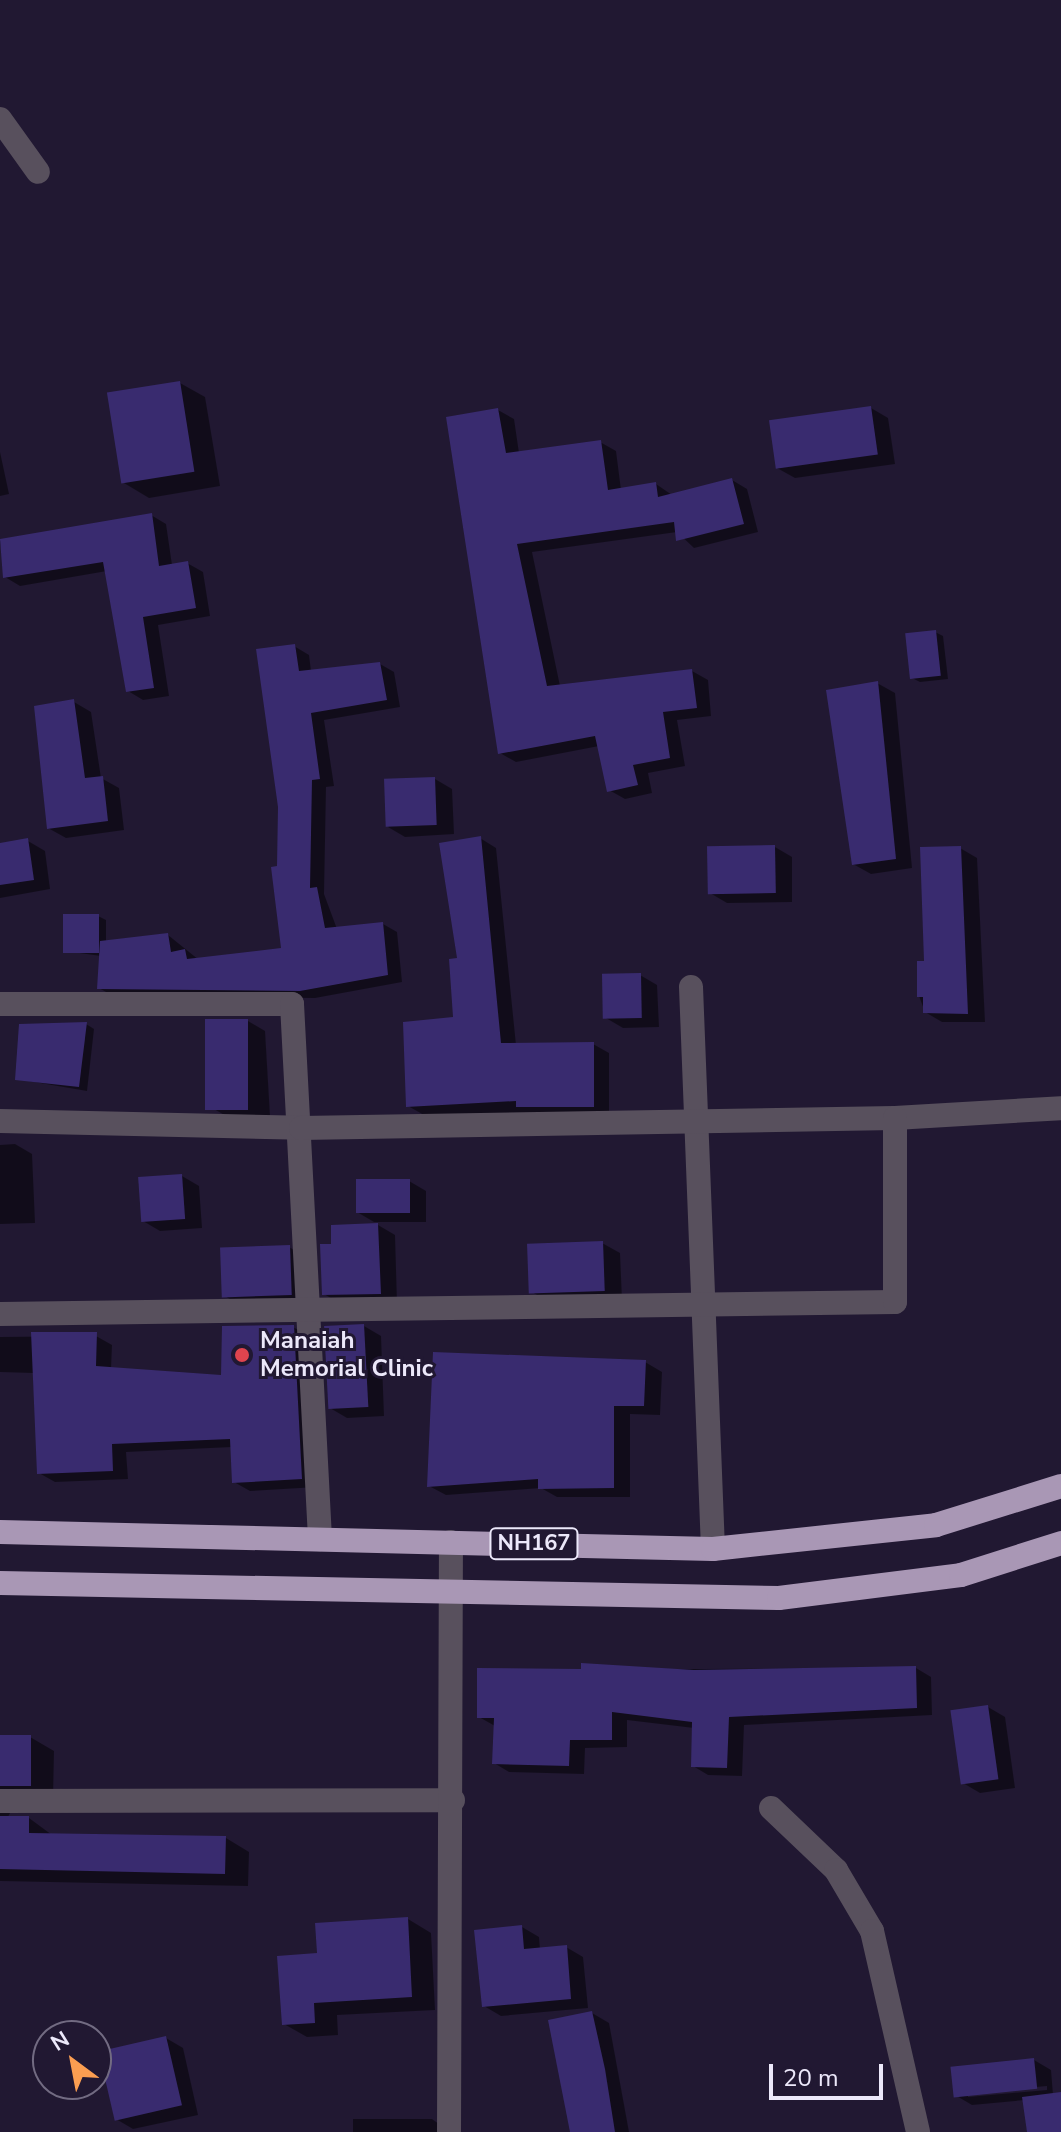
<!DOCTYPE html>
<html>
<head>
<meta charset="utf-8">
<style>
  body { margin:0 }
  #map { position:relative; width:1061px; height:2132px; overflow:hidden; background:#211832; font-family:"Nunito Sans",sans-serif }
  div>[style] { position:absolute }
  .shadow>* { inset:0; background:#0007 }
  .building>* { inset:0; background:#392b6f; transform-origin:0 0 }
  .minor>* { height:24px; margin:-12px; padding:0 12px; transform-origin:12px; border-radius:12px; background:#58505d }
  .highway>* { height:24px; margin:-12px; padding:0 12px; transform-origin:12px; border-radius:12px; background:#a997b5 }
  .dots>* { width:22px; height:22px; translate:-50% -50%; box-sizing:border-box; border:4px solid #211832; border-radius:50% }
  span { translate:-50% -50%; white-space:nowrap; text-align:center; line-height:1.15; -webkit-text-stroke:6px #211832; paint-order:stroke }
  .shield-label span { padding:2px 6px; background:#211832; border:2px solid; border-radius:6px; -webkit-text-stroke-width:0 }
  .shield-label { font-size:22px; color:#ece8fa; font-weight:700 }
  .poi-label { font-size:24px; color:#ece8fa; font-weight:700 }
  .left { translate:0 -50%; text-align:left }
  .north { position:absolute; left:32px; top:2020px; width:80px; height:80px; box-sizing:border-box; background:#211832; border:2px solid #726b82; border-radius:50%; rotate:328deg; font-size:22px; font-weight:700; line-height:32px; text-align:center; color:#ece8fa }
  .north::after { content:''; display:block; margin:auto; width:28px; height:36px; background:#fb9e51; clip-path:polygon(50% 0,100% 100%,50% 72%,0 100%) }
  .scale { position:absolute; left:769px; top:2064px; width:114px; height:36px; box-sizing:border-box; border:4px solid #ece8fa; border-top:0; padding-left:10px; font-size:24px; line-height:28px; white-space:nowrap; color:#ece8fa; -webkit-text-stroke:6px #211832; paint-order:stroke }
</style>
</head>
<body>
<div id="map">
  <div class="shadow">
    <div style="clip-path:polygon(180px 383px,205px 397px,220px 486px,149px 498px,124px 483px)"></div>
    <div style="clip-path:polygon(871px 408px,888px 418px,895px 464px,795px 478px,777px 468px)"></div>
    <div style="clip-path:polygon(498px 410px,514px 419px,519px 453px,600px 442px,616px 451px,621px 490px,656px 484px,672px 495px,732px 480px,747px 489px,758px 532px,694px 548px,677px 532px,532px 552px,560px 686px,692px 671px,708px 680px,711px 716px,677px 720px,685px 766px,648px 773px,652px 793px,625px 799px,609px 790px,599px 746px,516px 762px,500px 753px,448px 418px)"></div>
    <div style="clip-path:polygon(0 452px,9px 494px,0 496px)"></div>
    <div style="clip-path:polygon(151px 515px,166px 524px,172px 565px,187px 563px,203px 572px,210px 616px,158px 625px,169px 696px,143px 700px,128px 691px,107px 571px,20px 586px,5px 577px,0 541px)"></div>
    <div style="clip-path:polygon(935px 632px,943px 636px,948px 679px,920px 682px,912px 678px)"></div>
    <div style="clip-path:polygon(294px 646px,309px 655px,311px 671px,380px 664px,394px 672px,400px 707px,324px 720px,334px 786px,326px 787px,324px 894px,337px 929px,383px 924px,397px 932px,402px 982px,315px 998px,113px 996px,99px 988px,101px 956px,65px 951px,98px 916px,106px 920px,106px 942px,168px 935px,199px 960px,283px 950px,279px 868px)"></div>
    <div style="clip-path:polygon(877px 683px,895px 693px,912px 868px,871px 874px,853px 864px)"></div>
    <div style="clip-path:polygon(74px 702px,91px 712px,101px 778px,119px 788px,124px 830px,66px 838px,48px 828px)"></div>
    <div style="clip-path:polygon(435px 779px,452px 789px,454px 834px,405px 837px,388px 827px)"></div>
    <div style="clip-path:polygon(480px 838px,496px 848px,516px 1045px,593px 1044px,609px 1053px,609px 1115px,424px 1115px,408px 1106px,455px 1019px)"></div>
    <div style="clip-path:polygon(28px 841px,45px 851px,50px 889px,0 898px,0 845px)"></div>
    <div style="clip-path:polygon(775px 847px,792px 857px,792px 902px,727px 903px,710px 893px)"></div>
    <div style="clip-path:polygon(960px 848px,977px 858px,985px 1022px,942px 1022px,925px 1012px,919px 996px)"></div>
    <div style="clip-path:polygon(640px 975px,657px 985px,659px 1027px,623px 1028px,606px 1018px)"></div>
    <div style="clip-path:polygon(248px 1021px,265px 1031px,270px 1116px,230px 1118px,212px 1108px)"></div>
    <div style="clip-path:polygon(86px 1024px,94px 1029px,87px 1091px,17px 1079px)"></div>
    <div style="clip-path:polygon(15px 1144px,32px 1154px,35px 1223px,0 1224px,0 1145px)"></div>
    <div style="clip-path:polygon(182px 1176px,199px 1186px,202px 1228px,160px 1231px,143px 1221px)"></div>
    <div style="clip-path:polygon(409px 1181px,426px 1191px,426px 1222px,374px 1222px,357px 1212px)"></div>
    <div style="clip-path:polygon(378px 1225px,395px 1235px,397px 1303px,341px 1304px,324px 1294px,333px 1246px)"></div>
    <div style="clip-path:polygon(602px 1243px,620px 1253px,622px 1300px,548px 1301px,530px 1291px)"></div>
    <div style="clip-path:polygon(289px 1247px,306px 1257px,309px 1304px,240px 1305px,223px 1295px)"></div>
    <div style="clip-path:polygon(364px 1326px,381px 1336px,384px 1416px,347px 1418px,330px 1408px)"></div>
    <div style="clip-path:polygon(293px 1327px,309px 1336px,317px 1487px,250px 1491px,234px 1482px,232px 1447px,126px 1452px,128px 1479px,55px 1482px,39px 1473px,33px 1373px,0 1372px,0 1337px,96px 1336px,112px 1345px,111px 1369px,223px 1378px)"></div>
    <div style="clip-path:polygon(645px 1362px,662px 1372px,660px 1415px,630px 1414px,630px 1497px,557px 1497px,541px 1488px,446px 1495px,429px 1486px)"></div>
    <div style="clip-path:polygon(916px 1668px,931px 1677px,932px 1715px,744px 1725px,742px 1776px,708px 1775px,693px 1766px,694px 1728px,627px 1720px,627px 1747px,585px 1748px,584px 1774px,509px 1772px,494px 1763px,495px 1726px,479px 1717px,479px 1670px)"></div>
    <div style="clip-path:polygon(988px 1707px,1005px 1717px,1015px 1788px,980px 1793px,963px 1783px)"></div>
    <div style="clip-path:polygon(0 1737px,30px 1737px,54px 1751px,53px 1798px,16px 1801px,8px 1817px,29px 1818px,52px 1835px,226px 1838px,249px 1852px,248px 1886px,0 1881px)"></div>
    <div style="clip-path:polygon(408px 1919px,431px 1933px,435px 2010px,337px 2015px,338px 2035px,307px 2037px,284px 2024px,319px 1955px)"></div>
    <div style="clip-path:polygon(522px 1927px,539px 1937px,540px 1950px,566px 1947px,583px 1957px,588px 2008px,501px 2016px,484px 2006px)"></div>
    <div style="clip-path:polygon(592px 2013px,609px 2023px,629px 2132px,571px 2132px)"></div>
    <div style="clip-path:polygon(166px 2038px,183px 2048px,198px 2115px,133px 2129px,116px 2119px)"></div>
    <div style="clip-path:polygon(evenodd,1034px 2060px,1051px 2070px,1053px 2095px,1061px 2094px,1061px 2132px,1029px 2132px,1025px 2100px,972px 2105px,955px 2095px,1034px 2060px,1047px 2086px,1047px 2090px,968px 2097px,968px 2093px,1047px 2086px)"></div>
    <div style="clip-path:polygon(353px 2119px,432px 2119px,450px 2132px,353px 2132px)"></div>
  </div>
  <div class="building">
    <div style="left:180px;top:381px;width:92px;height:74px;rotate:81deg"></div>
    <div style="left:871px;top:406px;width:49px;height:103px;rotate:82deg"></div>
    <div style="clip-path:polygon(498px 408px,506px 453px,601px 440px,608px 490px,656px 482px,658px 497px,732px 478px,744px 524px,676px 541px,674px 522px,517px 544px,547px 686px,692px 669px,697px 708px,663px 712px,670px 758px,633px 765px,638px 785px,607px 792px,595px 736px,498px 754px,446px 417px)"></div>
    <div style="clip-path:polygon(152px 513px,159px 566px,188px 561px,196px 608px,143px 617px,154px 688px,126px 692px,103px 562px,3px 578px,0 539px)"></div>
    <div style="left:936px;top:630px;width:46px;height:31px;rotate:84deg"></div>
    <div style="clip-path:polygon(295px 644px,299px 671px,380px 662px,387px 700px,311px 713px,320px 779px,312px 780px,310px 888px,317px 887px,325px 928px,383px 922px,388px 975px,300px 991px,97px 989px,100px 941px,168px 933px,171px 952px,185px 949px,187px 959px,281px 948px,271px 867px,277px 866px,278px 807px,256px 649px)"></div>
    <div style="clip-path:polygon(878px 681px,896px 859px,852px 865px,826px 690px)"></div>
    <div style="clip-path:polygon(74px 699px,85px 778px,103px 776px,108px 821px,47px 829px,34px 706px)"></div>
    <div style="left:435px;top:777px;width:48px;height:51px;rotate:88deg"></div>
    <div style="clip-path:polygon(481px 836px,501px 1043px,594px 1042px,594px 1107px,516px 1107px,516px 1101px,406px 1107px,403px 1022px,453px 1017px,449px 959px,457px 958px,439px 843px)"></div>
    <div style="clip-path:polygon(28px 838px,34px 880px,0 885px,0 843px)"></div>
    <div style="left:775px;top:845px;width:48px;height:68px;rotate:89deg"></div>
    <div style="clip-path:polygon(961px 846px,968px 1014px,923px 1013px,923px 997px,917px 997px,917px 961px,924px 961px,920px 847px)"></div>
    <div style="left:63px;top:914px;width:36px;height:39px"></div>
    <div style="left:641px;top:973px;width:45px;height:39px;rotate:89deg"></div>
    <div style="left:205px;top:1019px;width:43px;height:91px"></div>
    <div style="clip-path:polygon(87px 1022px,79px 1087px,15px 1080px,19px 1024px)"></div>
    <div style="left:182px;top:1174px;width:45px;height:44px;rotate:86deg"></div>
    <div style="left:356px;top:1179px;width:54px;height:34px"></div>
    <div style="clip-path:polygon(378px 1223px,381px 1294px,322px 1295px,320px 1244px,331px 1244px,331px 1225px)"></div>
    <div style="left:603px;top:1241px;width:50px;height:76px;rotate:88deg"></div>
    <div style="left:290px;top:1245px;width:50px;height:70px;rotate:88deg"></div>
    <div style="left:364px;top:1324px;width:83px;height:40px;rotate:87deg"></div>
    <div style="clip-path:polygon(294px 1325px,302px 1479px,232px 1483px,230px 1439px,112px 1444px,113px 1471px,37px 1474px,31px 1332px,97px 1332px,96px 1366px,221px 1375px,222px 1326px)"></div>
    <div style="clip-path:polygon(433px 1352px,646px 1360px,644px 1406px,614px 1406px,614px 1488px,538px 1489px,538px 1479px,427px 1487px)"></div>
    <div style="clip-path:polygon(581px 1663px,694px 1670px,916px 1666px,917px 1708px,729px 1717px,727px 1768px,691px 1767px,692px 1722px,612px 1712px,612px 1740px,570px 1740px,569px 1766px,492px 1764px,494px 1718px,477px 1718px,477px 1668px,581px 1669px)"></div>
    <div style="left:988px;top:1705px;width:75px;height:38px;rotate:82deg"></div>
    <div style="left:0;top:1735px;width:31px;height:51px"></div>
    <div style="clip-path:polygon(0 1816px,29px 1816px,29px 1833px,226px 1836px,225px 1874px,0 1869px)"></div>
    <div style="clip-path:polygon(408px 1917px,412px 1997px,314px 2003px,315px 2023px,282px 2025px,277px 1956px,317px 1953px,315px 1923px)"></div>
    <div style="clip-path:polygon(522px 1925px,524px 1949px,567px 1945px,571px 1999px,482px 2007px,474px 1930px)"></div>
    <div style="clip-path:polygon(592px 2011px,605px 2069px,615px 2132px,570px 2132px,548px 2020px)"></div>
    <div style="left:166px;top:2036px;width:71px;height:69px;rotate:77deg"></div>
    <div style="left:1034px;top:2058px;width:31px;height:84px;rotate:84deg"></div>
    <div style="clip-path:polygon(1061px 2092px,1061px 2132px,1027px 2132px,1022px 2097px)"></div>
  </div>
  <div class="minor">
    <div style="left:0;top:119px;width:65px;rotate:54.4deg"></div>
    <div style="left:691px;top:987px;width:562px;rotate:87.76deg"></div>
    <div style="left:0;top:1004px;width:292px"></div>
    <div style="left:292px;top:1004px;width:536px;rotate:87deg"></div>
    <div style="left:0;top:1121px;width:301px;rotate:1.3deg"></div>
    <div style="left:301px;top:1128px;width:594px;rotate:-0.96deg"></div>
    <div style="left:895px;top:1118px;width:166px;rotate:-3.4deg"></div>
    <div style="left:0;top:1314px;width:895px;rotate:-0.77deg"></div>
    <div style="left:895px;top:1302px;width:184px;rotate:-90deg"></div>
    <div style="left:0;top:1801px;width:453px;rotate:-0.1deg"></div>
    <div style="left:771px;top:1808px;width:90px;rotate:43.6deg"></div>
    <div style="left:836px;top:1870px;width:71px;rotate:59.5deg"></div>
    <div style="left:872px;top:1931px;width:206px;rotate:77.1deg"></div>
    <div style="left:449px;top:2132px;width:590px;rotate:-89.81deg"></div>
  </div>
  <div class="highway">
    <div style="left:0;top:1532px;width:713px;rotate:1.37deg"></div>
    <div style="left:713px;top:1549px;width:224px;rotate:-6.1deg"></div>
    <div style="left:936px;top:1525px;width:131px;rotate:-17.3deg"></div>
    <div style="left:0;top:1583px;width:779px;rotate:1.1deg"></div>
    <div style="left:779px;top:1598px;width:183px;rotate:-7.2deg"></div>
    <div style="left:961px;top:1575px;width:105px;rotate:-17.7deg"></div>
  </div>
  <div class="dots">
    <div style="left:242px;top:1355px;background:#e0444e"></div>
  </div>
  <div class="shield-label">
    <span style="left:534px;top:1544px">NH167</span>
  </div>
  <div class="poi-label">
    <span class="left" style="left:260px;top:1355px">Manaiah<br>Memorial Clinic</span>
  </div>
  <div class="north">N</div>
  <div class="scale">20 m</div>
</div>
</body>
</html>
